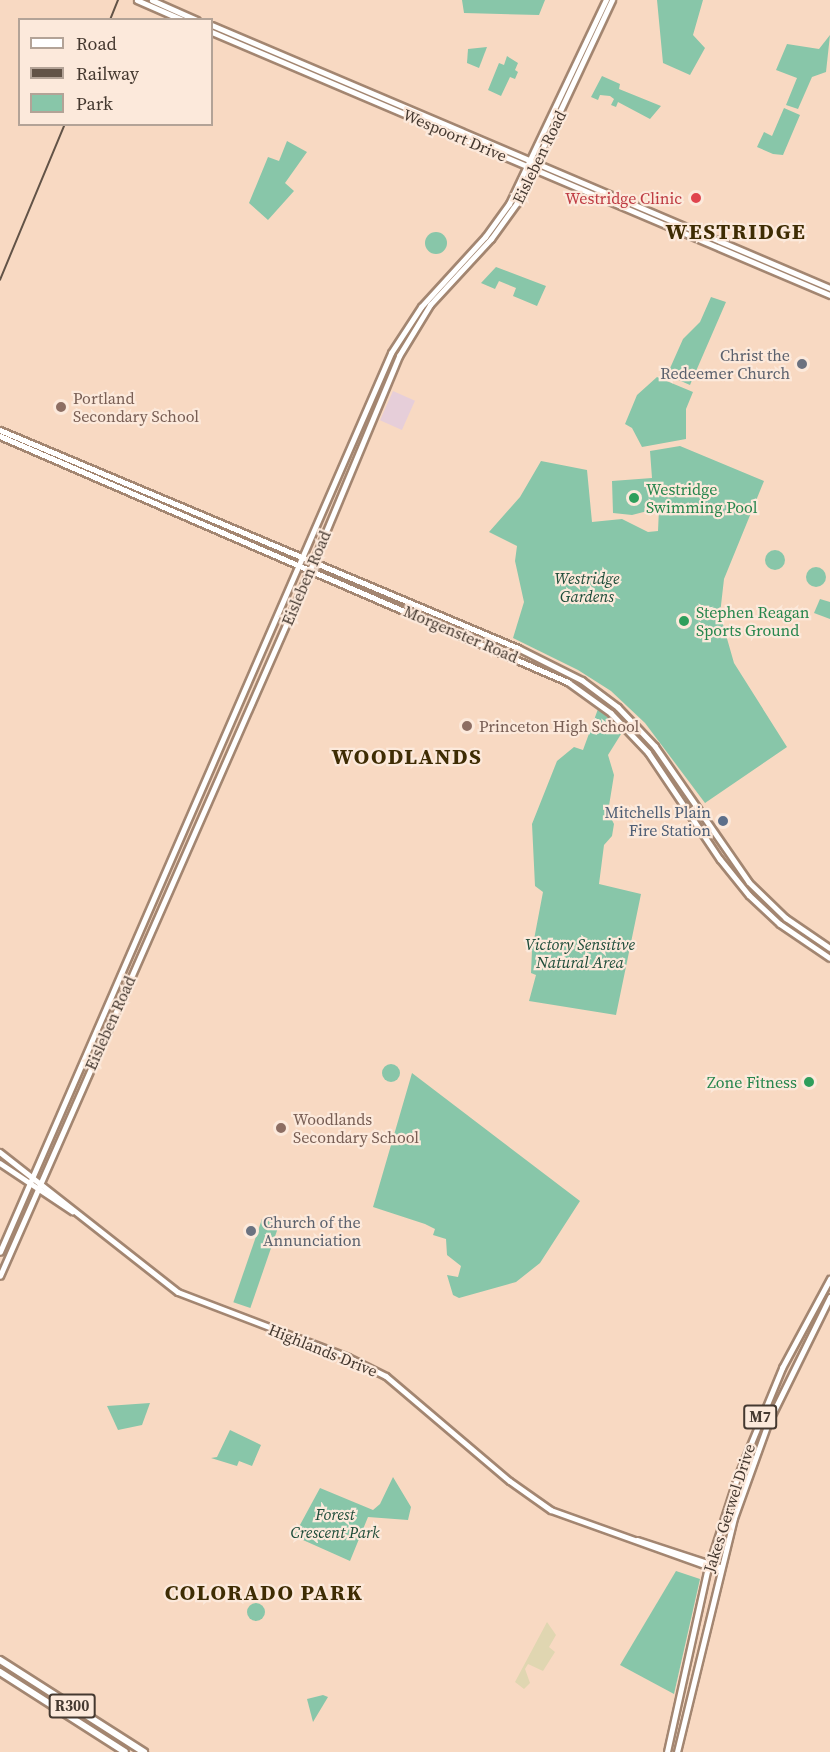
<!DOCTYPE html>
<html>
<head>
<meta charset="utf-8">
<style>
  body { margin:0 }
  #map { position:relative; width:830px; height:1752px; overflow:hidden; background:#f8d9c2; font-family:"Source Serif 4",serif }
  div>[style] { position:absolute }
  .industrial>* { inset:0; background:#e6ced9; transform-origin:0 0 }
  .green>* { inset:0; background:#88c6a9; transform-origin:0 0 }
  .round { border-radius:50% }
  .sand>* { inset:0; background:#e0d6b1 }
  .roads { filter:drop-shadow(2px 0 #a38671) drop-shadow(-2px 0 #a38671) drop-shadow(0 2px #a38671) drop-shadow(0 -2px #a38671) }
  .major>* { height:4.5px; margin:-2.25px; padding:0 2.25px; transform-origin:2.25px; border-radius:2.25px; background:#fff }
  .highway>* { height:6px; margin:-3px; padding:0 3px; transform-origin:3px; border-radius:3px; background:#fff }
  .rail>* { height:1.5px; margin:-0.75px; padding:0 0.75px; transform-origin:0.75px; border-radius:0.75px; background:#625347 }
  .dots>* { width:16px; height:16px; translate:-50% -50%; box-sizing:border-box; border:3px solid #fce9db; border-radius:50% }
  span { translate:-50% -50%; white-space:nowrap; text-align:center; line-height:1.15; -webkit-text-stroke:4.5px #fce9db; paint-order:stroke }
  .shield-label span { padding:2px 4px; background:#fce9db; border:2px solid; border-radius:4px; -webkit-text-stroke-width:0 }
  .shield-label { font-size:15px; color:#453930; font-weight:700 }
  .street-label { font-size:16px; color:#453930 }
  .health-label { font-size:16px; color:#be3a42 }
  .right { translate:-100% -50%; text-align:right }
  .worship-label { font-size:16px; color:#5b616d }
  .left { translate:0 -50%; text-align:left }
  .education-label { font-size:16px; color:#785e54 }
  .leisure-label { font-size:16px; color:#27864d }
  .park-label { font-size:16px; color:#1c4b38; font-style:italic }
  .service-label { font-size:16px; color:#4e5e75 }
  .district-label { font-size:22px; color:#3e2c03; font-weight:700; letter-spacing:1.5px }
  .legend { position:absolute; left:18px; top:18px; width:195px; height:108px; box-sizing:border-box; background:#fce9db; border:2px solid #b3a397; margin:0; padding:8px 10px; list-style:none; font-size:18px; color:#453930 }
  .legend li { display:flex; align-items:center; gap:12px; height:30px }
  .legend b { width:30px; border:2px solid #b3a397 }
</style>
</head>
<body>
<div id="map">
  <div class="industrial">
    <div style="left:393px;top:391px;width:24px;height:32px;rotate:24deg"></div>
  </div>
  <div class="green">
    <div style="clip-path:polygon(462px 0,545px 0,539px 15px,464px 13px)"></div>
    <div style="clip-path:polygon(657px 0,703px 0,693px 35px,705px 48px,690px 75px,663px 63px)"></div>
    <div style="clip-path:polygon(830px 35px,826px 72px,812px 77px,798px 109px,786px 105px,797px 78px,776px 70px,787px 44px,819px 49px)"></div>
    <div style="clip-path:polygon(487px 47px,479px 68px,467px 63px,468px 49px)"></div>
    <div style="clip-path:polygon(507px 56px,518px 63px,515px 70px,518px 72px,515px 79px,510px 77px,501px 96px,488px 90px,499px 63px,504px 65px)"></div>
    <div style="clip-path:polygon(602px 76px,620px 84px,619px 89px,661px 106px,650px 119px,618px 102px,616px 107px,611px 105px,614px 99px,610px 96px,600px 95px,598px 100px,591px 97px)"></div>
    <div style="clip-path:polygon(784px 108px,800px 115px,783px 155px,773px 154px,757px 147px,764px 132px,772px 136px)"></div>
    <div style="clip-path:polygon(287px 141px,307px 152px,285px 183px,294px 191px,268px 220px,249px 203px,268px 157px,279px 161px)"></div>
    <div class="round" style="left:425px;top:232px;width:22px;height:22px"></div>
    <div style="clip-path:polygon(496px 267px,546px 286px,537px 306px,513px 296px,516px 288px,499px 281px,495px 289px,481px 283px)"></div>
    <div style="clip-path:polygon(711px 297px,726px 302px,690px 385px,667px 375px,683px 339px,700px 322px)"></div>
    <div style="clip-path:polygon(657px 377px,693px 392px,686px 409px,686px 439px,642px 447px,632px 428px,625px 424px,637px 395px)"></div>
    <div style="clip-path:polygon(680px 446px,764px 481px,724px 579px,720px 614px,734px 663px,787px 747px,705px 803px,645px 723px,611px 691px,578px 670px,513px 638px,524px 602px,515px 561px,517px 546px,489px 532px,520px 497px,541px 461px,587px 470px,592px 522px,622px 519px,648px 532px,658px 531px,659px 508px,632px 515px,613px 513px,612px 481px,652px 478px,650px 451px)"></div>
    <div class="round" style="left:765px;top:550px;width:20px;height:20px"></div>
    <div class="round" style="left:806px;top:567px;width:20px;height:20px"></div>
    <div style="clip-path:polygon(820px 599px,830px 602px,830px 619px,814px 613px)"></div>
    <div style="clip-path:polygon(598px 709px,623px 731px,608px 755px,614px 775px,608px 812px,614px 824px,612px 836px,604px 845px,599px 884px,641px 894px,616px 1015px,529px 1001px,536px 975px,531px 973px,532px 950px,543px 892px,535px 886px,532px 824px,557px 761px,574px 747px,583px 750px)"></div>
    <div class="round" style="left:382px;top:1064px;width:18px;height:18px"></div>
    <div style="clip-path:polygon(412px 1073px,580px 1201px,540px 1263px,516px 1282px,459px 1298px,453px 1295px,447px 1275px,458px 1277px,461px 1266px,447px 1255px,446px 1239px,433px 1235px,435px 1229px,425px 1224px,373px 1207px)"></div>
    <div style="left:262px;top:1219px;width:18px;height:88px;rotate:19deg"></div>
    <div style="clip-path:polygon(150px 1403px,142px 1425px,118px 1430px,107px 1406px)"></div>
    <div style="clip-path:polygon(230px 1430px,261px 1445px,252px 1466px,239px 1461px,237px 1466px,211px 1458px,217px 1457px)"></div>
    <div style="clip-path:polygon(393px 1477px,411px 1507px,408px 1520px,368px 1517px,350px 1561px,294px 1536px,320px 1488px,373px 1510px,380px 1504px)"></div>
    <div style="clip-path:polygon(676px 1571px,700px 1579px,674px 1694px,620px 1665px)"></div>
    <div class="round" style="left:247px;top:1603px;width:18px;height:18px"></div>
    <div style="clip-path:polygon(323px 1695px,328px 1697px,313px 1722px,307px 1699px)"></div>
  </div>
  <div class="sand">
    <div style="clip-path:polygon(547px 1622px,556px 1635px,549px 1647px,555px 1652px,543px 1671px,528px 1664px,525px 1669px,530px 1683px,524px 1689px,515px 1682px)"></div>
  </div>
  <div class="roads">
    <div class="major">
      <div style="left:137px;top:0;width:50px;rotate:23.5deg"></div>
      <div style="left:152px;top:0;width:49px;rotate:24deg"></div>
      <div style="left:212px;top:25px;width:672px;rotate:23.05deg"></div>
      <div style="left:212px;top:32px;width:672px;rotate:23.05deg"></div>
      <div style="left:0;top:430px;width:562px;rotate:22.82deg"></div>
      <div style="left:518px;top:648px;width:72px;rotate:26.6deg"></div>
      <div style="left:582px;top:680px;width:45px;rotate:36.9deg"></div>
      <div style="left:618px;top:707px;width:54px;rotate:46.5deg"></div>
      <div style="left:655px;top:746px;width:165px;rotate:55.3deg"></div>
      <div style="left:749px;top:882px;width:52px;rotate:44.2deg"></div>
      <div style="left:786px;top:918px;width:53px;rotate:34.3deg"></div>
      <div style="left:0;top:436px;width:619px;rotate:23.42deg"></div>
      <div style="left:568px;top:682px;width:53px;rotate:35.8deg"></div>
      <div style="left:611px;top:713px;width:54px;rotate:46.5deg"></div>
      <div style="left:648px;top:752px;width:129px;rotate:56.1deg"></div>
      <div style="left:720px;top:859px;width:46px;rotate:51.1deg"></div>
      <div style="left:749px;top:895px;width:42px;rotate:43.1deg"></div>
      <div style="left:780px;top:924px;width:60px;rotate:34.2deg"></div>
      <div style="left:0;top:1152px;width:226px;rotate:38.2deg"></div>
      <div style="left:178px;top:1292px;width:182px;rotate:20.9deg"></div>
      <div style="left:348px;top:1357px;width:42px;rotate:26.6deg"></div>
      <div style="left:386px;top:1376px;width:162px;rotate:40.3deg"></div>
      <div style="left:510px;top:1481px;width:50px;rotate:35.3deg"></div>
      <div style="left:551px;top:1510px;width:178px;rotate:19.7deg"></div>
      <div style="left:0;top:1163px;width:87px;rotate:33.7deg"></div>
      <div style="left:0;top:1252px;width:980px;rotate:-66.49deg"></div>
      <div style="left:391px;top:353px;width:55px;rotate:-56.9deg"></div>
      <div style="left:421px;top:307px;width:95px;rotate:-47.6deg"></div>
      <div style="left:485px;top:237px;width:41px;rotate:-54deg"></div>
      <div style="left:509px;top:204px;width:226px;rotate:-64.6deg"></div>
      <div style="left:0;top:1276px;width:771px;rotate:-66.29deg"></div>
      <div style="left:310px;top:570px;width:232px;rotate:-67.4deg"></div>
      <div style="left:399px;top:356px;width:60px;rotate:-58.7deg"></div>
      <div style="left:430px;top:305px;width:90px;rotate:-47.3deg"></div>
      <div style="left:491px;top:239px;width:44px;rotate:-54.2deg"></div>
      <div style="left:517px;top:203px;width:224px;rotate:-64.9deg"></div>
      <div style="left:637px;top:1540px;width:87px;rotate:18deg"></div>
      <div style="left:667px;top:1752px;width:185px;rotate:-77.5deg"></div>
      <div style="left:707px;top:1571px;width:101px;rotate:-72.1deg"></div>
      <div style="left:738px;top:1475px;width:116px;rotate:-67.6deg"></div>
      <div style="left:782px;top:1368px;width:101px;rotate:-61.7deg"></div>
      <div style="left:677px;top:1752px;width:241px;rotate:-76.3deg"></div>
      <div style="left:734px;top:1518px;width:103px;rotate:-70.2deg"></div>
      <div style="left:769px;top:1421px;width:138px;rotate:-63.8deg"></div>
    </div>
    <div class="highway">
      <div style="left:0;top:1660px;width:171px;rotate:32.6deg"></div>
      <div style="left:0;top:1672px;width:148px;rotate:32.6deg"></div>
    </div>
  </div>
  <div class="rail">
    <div style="left:110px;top:20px;width:22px;rotate:-68deg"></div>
    <div style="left:0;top:280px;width:169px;rotate:-67.4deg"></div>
  </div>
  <div class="dots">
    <div style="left:696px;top:198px;background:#e0444e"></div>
    <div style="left:802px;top:364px;background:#6b7280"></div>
    <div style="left:61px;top:407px;background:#8d6e63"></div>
    <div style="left:634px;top:498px;background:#2e9e5b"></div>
    <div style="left:684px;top:621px;background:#2e9e5b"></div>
    <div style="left:467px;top:726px;background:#8d6e63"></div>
    <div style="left:723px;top:821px;background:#5c6f8a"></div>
    <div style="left:809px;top:1082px;background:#2e9e5b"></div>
    <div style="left:281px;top:1128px;background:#8d6e63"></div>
    <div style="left:251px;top:1231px;background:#6b7280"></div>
  </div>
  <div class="shield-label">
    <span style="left:760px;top:1417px">M7</span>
    <span style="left:72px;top:1706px">R300</span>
  </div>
  <div class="street-label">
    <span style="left:455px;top:135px;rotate:23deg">Wespoort Drive</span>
    <span style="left:539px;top:157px;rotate:-64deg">Eisleben Road</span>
    <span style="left:306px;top:578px;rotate:-67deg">Eisleben Road</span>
    <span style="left:461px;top:634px;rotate:23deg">Morgenster Road</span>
    <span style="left:110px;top:1023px;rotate:-66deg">Eisleben Road</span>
    <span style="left:323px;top:1350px;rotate:22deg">Highlands Drive</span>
    <span style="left:729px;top:1508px;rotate:-72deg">Jakes Gerwel Drive</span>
  </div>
  <div class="health-label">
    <span class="right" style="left:682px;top:198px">Westridge Clinic</span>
  </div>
  <div class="worship-label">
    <span class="right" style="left:790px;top:364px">Christ the<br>Redeemer Church</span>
    <span class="left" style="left:263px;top:1231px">Church of the<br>Annunciation</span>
  </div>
  <div class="education-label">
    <span class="left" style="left:73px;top:407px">Portland<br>Secondary School</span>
    <span class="left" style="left:479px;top:726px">Princeton High School</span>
    <span class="left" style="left:293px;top:1128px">Woodlands<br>Secondary School</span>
  </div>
  <div class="leisure-label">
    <span class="left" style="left:646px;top:498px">Westridge<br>Swimming Pool</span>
    <span class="left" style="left:696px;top:621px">Stephen Reagan<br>Sports Ground</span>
    <span class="right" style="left:797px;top:1082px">Zone Fitness</span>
  </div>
  <div class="park-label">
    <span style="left:587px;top:587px">Westridge<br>Gardens</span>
    <span style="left:580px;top:953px">Victory Sensitive<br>Natural Area</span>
    <span style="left:335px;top:1523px">Forest<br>Crescent Park</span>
  </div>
  <div class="service-label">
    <span class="right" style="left:711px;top:821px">Mitchells Plain<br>Fire Station</span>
  </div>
  <div class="district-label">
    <span style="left:736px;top:232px">WESTRIDGE</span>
    <span style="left:407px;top:757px">WOODLANDS</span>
    <span style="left:264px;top:1593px">COLORADO PARK</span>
  </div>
  <ul class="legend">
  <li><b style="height:8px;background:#fff"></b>Road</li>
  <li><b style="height:8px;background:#625347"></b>Railway</li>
  <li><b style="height:16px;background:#88c6a9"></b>Park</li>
  </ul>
</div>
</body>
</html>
